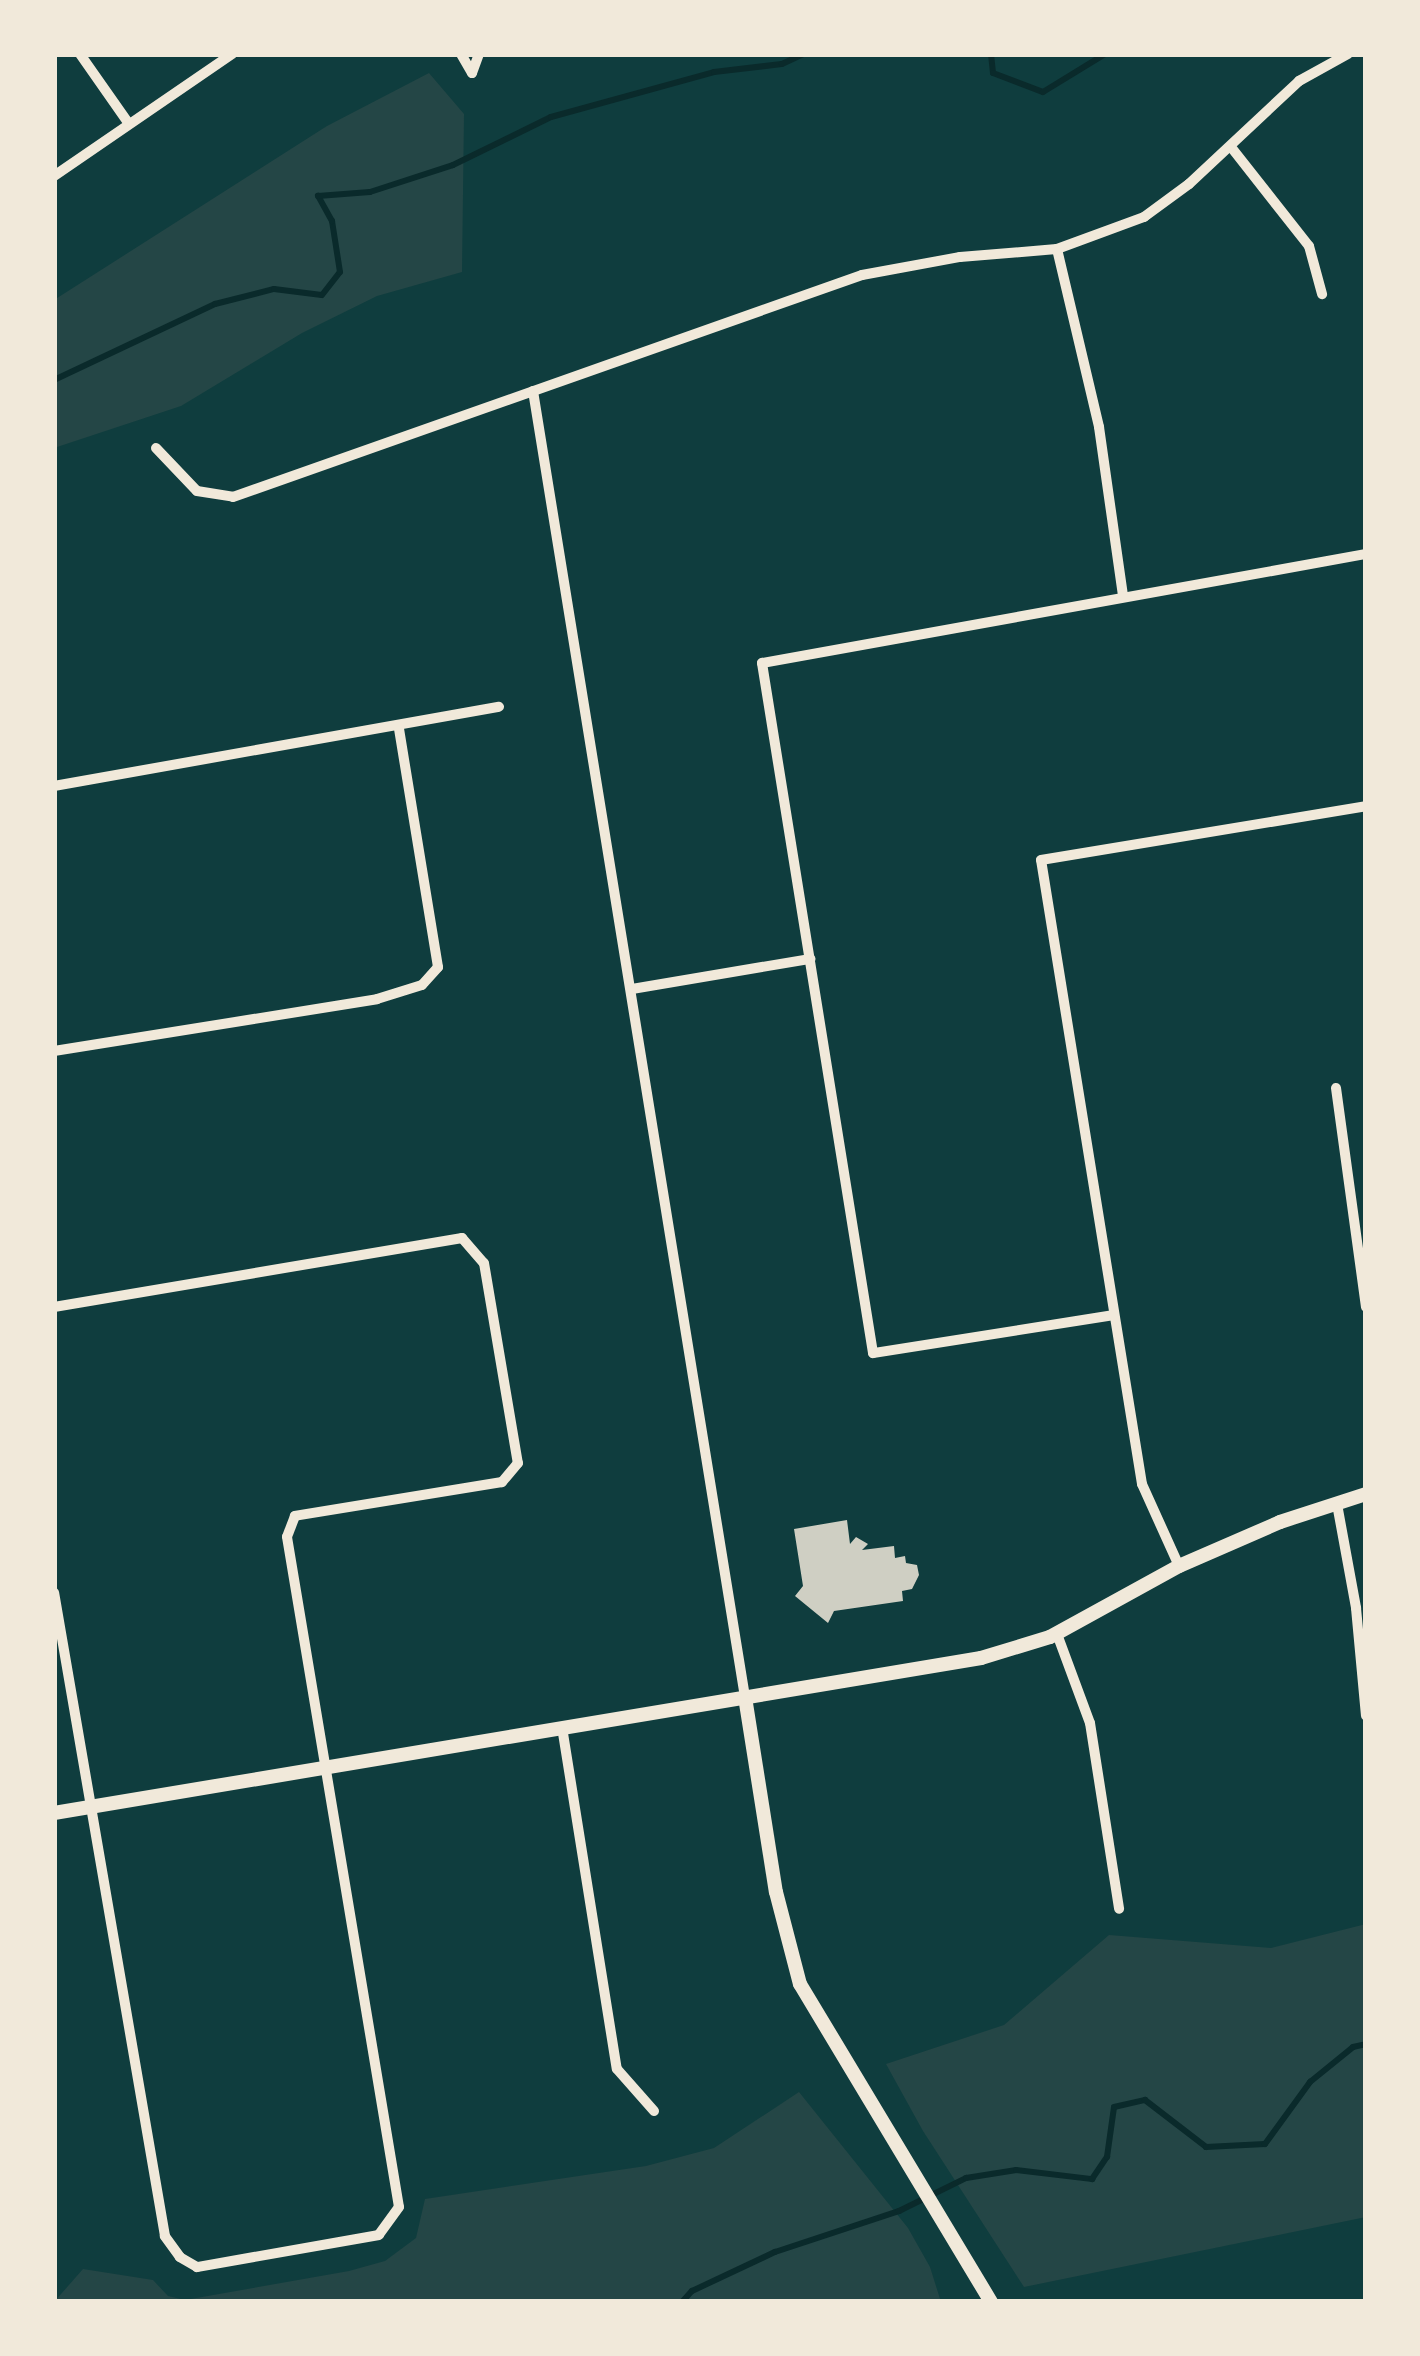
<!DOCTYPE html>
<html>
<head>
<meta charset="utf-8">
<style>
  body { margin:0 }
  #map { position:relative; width:1420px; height:2356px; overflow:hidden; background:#0f3d3e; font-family:Rubik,sans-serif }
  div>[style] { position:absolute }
  .green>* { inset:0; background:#244646 }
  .stream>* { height:6px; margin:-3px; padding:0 3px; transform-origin:3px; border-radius:3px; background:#0a2a2b }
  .building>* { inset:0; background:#cfcfc3 }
  .minor>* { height:10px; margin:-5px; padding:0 5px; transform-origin:5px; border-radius:5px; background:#f1e9da }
  .tertiary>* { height:14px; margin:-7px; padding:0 7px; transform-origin:7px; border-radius:7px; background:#f1e9da }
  span { translate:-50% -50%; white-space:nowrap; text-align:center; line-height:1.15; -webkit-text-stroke:9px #f1e9da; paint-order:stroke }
  .frame { position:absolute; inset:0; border:57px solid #f1e9da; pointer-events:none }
</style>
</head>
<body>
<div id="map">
  <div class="green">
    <div style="clip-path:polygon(429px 73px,464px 114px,462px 272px,377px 296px,302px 333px,181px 406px,54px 448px,54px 300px,327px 126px)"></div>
    <div style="clip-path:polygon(1366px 1924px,1366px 2217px,1024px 2287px,923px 2131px,886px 2064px,1004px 2025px,1109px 1935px,1271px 1948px)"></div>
    <div style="clip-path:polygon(799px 2092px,908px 2228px,930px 2267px,941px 2302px,54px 2302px,83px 2269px,153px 2280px,168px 2296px,185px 2300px,349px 2271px,385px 2261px,416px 2238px,425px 2199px,646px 2166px,714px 2148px)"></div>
  </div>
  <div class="stream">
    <div style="left:991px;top:54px;width:19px;rotate:84deg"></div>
    <div style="left:993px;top:73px;width:53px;rotate:20.8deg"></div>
    <div style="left:1043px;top:92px;width:73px;rotate:-31.5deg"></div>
    <div style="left:54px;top:380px;width:178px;rotate:-25.3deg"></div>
    <div style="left:215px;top:304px;width:61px;rotate:-14.3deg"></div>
    <div style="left:274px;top:289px;width:48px;rotate:7.1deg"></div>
    <div style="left:322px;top:295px;width:29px;rotate:-52deg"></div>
    <div style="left:340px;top:272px;width:52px;rotate:-98.9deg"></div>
    <div style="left:332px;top:221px;width:29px;rotate:-119deg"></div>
    <div style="left:318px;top:196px;width:52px;rotate:-4.4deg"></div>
    <div style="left:370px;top:192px;width:87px;rotate:-18deg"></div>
    <div style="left:453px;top:165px;width:109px;rotate:-26.1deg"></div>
    <div style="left:551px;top:117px;width:169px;rotate:-15.4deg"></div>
    <div style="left:714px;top:72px;width:68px;rotate:-6.7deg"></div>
    <div style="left:782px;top:64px;width:23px;rotate:-25deg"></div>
    <div style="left:682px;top:2302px;width:15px;rotate:-48deg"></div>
    <div style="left:692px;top:2291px;width:92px;rotate:-25.2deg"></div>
    <div style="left:775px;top:2252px;width:131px;rotate:-18.3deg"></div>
    <div style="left:899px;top:2211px;width:75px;rotate:-26.2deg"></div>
    <div style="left:966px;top:2178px;width:51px;rotate:-9.1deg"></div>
    <div style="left:1016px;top:2170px;width:77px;rotate:6.8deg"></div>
    <div style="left:1092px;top:2179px;width:27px;rotate:-56deg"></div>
    <div style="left:1107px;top:2157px;width:50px;rotate:-82deg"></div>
    <div style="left:1114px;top:2107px;width:32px;rotate:-13deg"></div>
    <div style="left:1145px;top:2100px;width:77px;rotate:37.6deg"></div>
    <div style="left:1206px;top:2147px;width:59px;rotate:-2.9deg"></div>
    <div style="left:1265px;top:2144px;width:77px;rotate:-54deg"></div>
    <div style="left:1310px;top:2082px;width:55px;rotate:-39.1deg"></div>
    <div style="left:1353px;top:2047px;width:13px;rotate:-13deg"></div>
  </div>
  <div class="building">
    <div style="clip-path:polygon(847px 1520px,850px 1544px,856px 1537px,868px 1544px,862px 1550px,894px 1546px,895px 1558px,905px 1556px,906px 1563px,917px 1565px,919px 1575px,912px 1589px,902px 1591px,903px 1601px,834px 1611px,828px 1623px,795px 1596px,803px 1586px,794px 1529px)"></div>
  </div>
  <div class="minor">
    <div style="left:80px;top:54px;width:82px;rotate:55deg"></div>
    <div style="left:461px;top:54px;width:22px;rotate:60deg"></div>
    <div style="left:472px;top:73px;width:20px;rotate:-70deg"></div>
    <div style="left:1231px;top:147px;width:126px;rotate:51.8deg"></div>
    <div style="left:1309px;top:246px;width:50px;rotate:74.8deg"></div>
    <div style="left:54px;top:176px;width:216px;rotate:-34.4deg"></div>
    <div style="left:1057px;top:249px;width:183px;rotate:76.7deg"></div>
    <div style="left:1099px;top:427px;width:171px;rotate:81.9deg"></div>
    <div style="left:533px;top:391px;width:1323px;rotate:80.78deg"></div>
    <div style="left:156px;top:448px;width:59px;rotate:46.4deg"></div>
    <div style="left:197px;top:491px;width:36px;rotate:9deg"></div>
    <div style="left:233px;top:497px;width:667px;rotate:-19.44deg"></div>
    <div style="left:862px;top:275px;width:100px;rotate:-10.4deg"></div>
    <div style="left:960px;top:257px;width:97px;rotate:-4.7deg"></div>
    <div style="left:1057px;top:249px;width:93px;rotate:-20.2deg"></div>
    <div style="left:1144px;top:217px;width:56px;rotate:-36.3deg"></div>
    <div style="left:1189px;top:184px;width:151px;rotate:-43.1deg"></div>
    <div style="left:1299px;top:81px;width:56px;rotate:-28.9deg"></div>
    <div style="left:54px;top:786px;width:452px;rotate:-10.1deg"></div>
    <div style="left:632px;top:989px;width:181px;rotate:-9.6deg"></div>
    <div style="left:54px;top:1051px;width:327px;rotate:-9.1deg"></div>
    <div style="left:377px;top:999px;width:47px;rotate:-17.3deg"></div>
    <div style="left:422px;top:985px;width:24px;rotate:-48deg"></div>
    <div style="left:438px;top:967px;width:242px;rotate:-99.3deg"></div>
    <div style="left:1336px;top:1088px;width:221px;rotate:82.2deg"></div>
    <div style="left:54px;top:1307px;width:414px;rotate:-9.6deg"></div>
    <div style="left:462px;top:1238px;width:33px;rotate:49deg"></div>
    <div style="left:484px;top:1263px;width:203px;rotate:80.4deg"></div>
    <div style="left:518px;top:1463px;width:25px;rotate:130deg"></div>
    <div style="left:502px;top:1482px;width:210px;rotate:170.7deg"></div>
    <div style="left:295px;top:1516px;width:22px;rotate:111deg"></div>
    <div style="left:287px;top:1537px;width:679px;rotate:80.51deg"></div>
    <div style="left:399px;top:2207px;width:34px;rotate:126deg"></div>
    <div style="left:379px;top:2235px;width:185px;rotate:170deg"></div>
    <div style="left:197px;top:2267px;width:20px;rotate:-150deg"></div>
    <div style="left:180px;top:2257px;width:26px;rotate:-126deg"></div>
    <div style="left:165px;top:2236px;width:653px;rotate:-99.78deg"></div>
    <div style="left:1114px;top:1315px;width:244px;rotate:171deg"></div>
    <div style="left:873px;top:1353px;width:699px;rotate:-99.14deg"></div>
    <div style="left:762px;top:663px;width:614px;rotate:-10.23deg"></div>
    <div style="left:1337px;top:1504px;width:106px;rotate:79.6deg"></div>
    <div style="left:1356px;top:1608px;width:108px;rotate:84.7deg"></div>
    <div style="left:1179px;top:1566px;width:90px;rotate:-114.3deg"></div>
    <div style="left:1142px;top:1484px;width:632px;rotate:-99.19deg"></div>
    <div style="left:1041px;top:860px;width:329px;rotate:-9.4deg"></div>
    <div style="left:1057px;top:1634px;width:95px;rotate:69.7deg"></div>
    <div style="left:1090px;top:1723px;width:188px;rotate:81.1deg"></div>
    <div style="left:562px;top:1727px;width:346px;rotate:80.9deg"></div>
    <div style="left:617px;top:2069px;width:56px;rotate:48.6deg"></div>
  </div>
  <div class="tertiary">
    <div style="left:745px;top:1697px;width:197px;rotate:81deg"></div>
    <div style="left:776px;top:1892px;width:95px;rotate:75.4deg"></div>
    <div style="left:800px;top:1984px;width:371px;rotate:59deg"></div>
    <div style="left:54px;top:1813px;width:940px;rotate:-9.49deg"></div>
    <div style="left:981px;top:1658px;width:72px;rotate:-16.9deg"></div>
    <div style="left:1050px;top:1637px;width:147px;rotate:-28.8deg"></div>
    <div style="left:1179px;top:1566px;width:110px;rotate:-23.5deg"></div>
    <div style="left:1280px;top:1522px;width:90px;rotate:-18deg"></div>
  </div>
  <div class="frame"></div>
</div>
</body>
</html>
